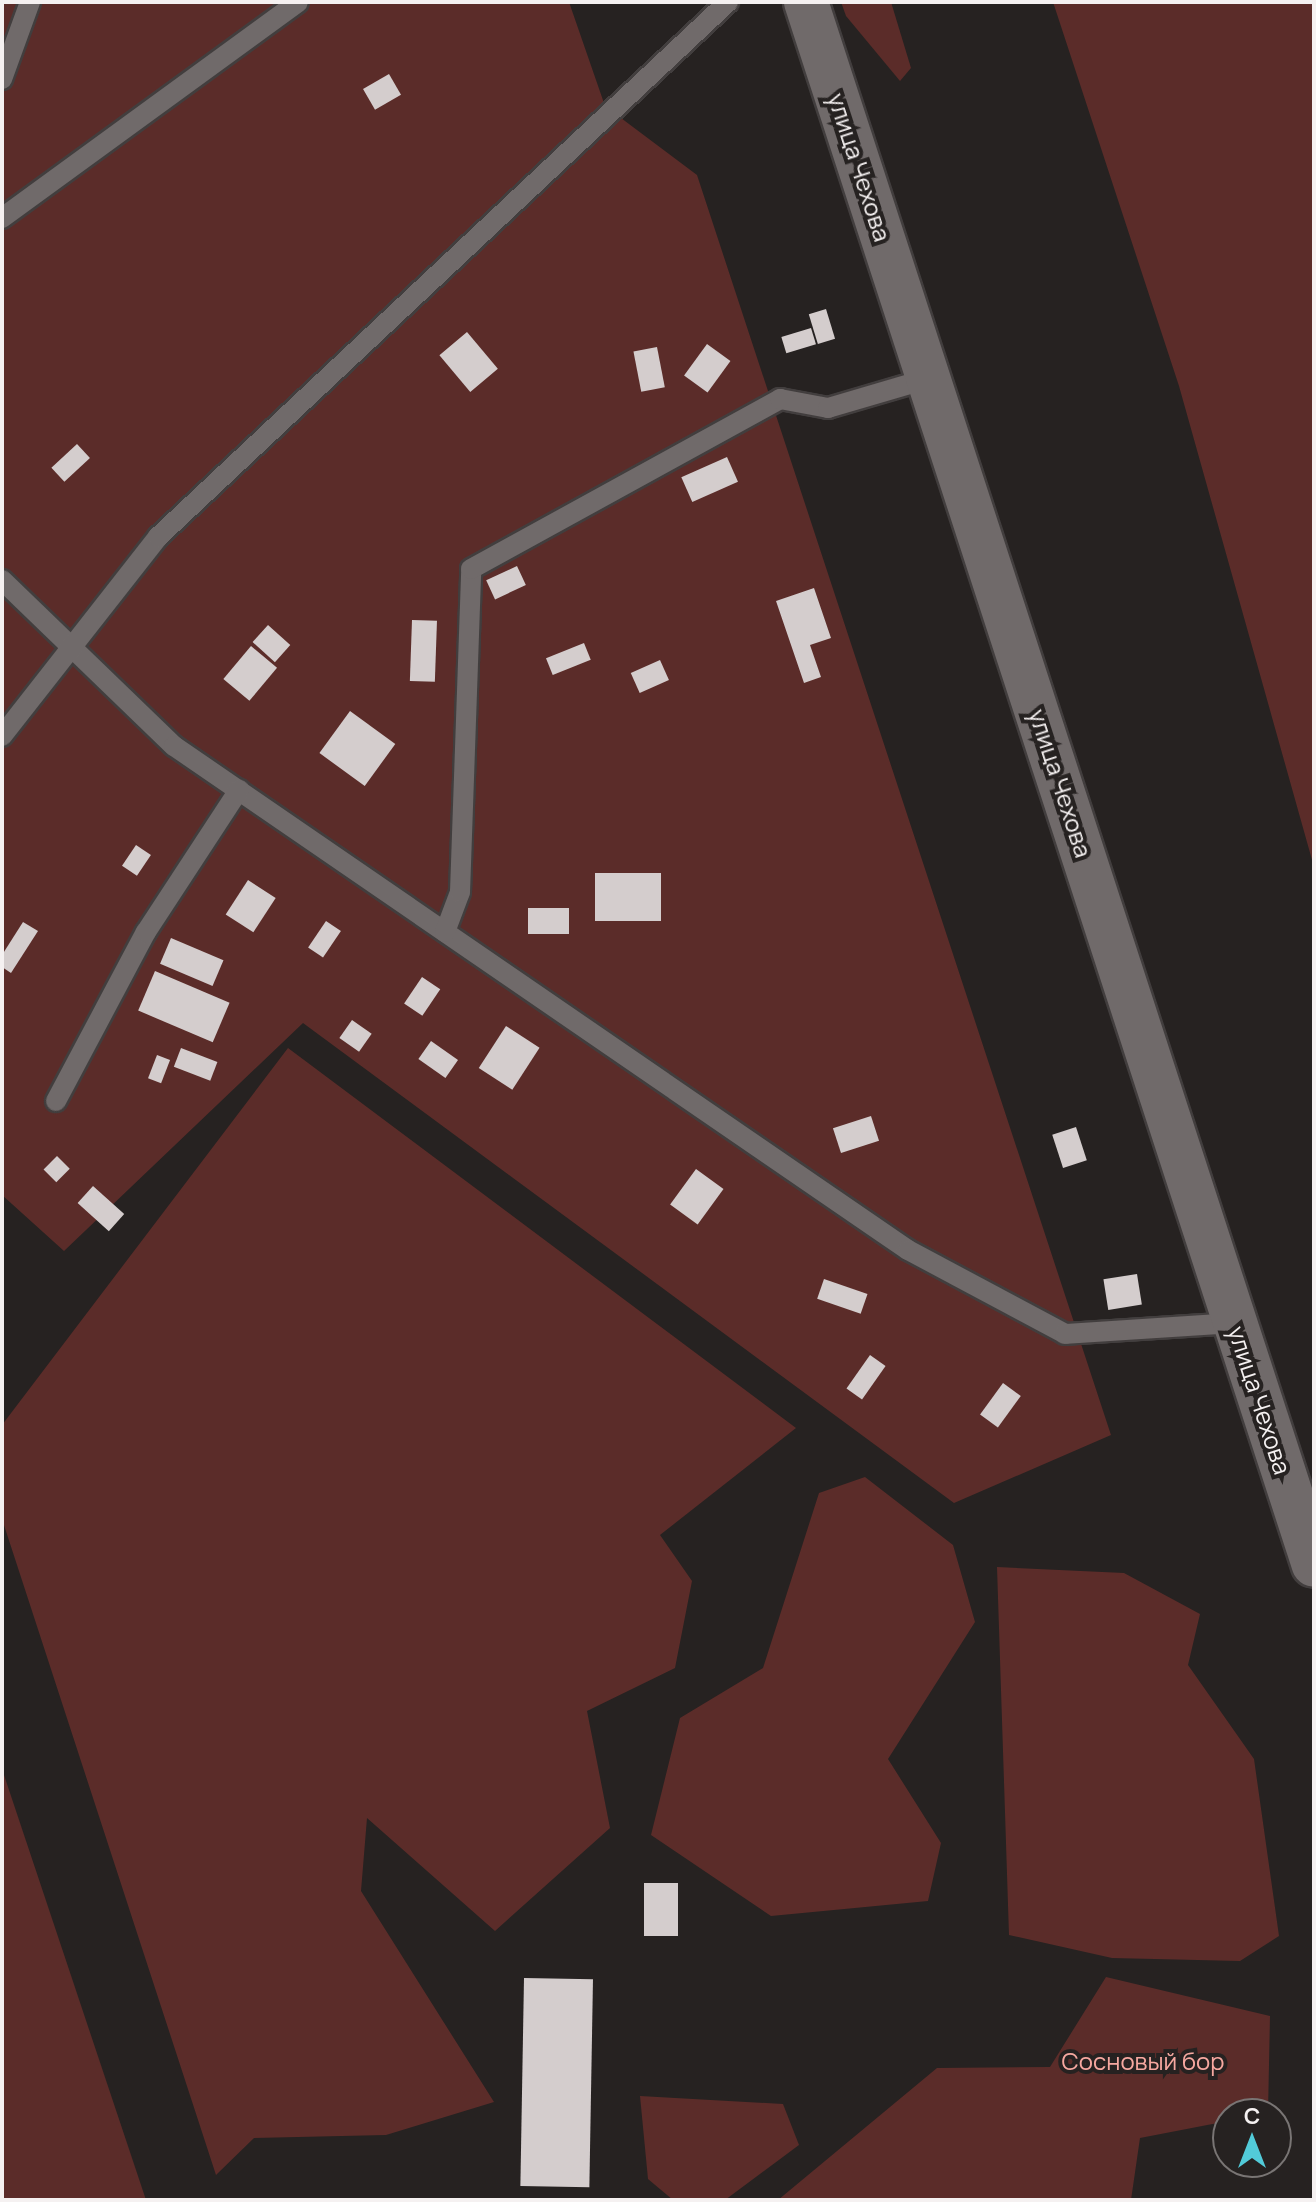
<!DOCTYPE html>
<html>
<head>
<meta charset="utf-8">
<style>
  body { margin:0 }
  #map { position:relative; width:1316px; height:2202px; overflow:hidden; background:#262221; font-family:Manrope,sans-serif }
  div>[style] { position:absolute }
  .green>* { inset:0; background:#5b2c29 }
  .building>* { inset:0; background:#d4cdcd; transform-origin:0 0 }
  .roads { filter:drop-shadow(2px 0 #423e3e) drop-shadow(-2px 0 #423e3e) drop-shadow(0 2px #423e3e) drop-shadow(0 -2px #423e3e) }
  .service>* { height:20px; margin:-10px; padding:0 10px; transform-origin:10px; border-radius:10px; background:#706a6a }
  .tertiary>* { height:44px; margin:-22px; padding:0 22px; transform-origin:22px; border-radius:22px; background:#706a6a }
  span { translate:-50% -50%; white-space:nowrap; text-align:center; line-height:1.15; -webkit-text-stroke:8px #262221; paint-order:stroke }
  .street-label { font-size:24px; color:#f5f1f1 }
  .park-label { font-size:24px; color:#f6a8a0 }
  .frame { position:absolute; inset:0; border:4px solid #f5f1f1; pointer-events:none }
  .north { position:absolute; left:1212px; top:2098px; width:80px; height:80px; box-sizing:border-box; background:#262221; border:2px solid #797574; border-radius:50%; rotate:0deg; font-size:22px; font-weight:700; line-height:32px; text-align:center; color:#f5f1f1 }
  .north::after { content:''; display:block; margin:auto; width:28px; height:36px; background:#52cbd9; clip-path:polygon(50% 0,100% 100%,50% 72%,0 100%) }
</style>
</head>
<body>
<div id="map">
  <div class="green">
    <div style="clip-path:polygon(2px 2px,569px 2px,605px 106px,697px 175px,1111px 1435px,954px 1503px,303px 1023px,64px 1251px,2px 1195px)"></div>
    <div style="clip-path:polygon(841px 2px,891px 2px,911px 68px,900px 81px,846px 16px)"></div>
    <div style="clip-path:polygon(1053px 2px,1314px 2px,1314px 867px,1179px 386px)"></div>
    <div style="clip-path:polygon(288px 1048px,796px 1428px,660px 1535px,692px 1581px,675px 1668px,587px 1711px,610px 1828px,495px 1931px,367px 1818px,361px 1891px,494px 2102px,386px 2135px,254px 2138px,216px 2175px,2px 1519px,2px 1425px)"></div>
    <div style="clip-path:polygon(865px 1477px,953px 1545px,975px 1622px,888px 1759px,941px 1843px,928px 1901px,771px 1916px,651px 1835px,680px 1718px,763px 1668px,819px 1493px)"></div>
    <div style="clip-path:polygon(997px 1567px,1124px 1573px,1200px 1614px,1188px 1665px,1254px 1759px,1279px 1936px,1240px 1961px,1112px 1958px,1009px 1935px)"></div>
    <div style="clip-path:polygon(2px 1769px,146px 2200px,2px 2200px)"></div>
    <div style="clip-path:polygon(1106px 1977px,1270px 2016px,1268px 2113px,1228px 2114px,1228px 2121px,1140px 2138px,1131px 2200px,778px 2200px,937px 2068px,1050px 2067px)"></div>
    <div style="clip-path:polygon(640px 2096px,783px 2104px,799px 2145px,725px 2200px,673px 2200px,648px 2179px)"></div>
  </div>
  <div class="building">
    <div style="left:389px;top:74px;width:24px;height:30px;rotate:60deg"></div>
    <div style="left:826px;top:309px;width:31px;height:18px;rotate:73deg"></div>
    <div style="left:811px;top:328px;width:17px;height:31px;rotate:73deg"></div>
    <div style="left:467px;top:332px;width:48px;height:36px;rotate:50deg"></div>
    <div style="left:707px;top:344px;width:29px;height:39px;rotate:36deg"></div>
    <div style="left:657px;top:347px;width:41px;height:24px;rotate:79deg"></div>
    <div style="left:77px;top:444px;width:19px;height:35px;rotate:47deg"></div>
    <div style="left:727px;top:457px;width:27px;height:50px;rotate:66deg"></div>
    <div style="left:517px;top:566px;width:21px;height:34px;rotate:65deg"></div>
    <div style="clip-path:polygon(814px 588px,831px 638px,810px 645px,821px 677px,804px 683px,776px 601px)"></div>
    <div style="left:412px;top:620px;width:25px;height:61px;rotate:2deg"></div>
    <div style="left:268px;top:625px;width:30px;height:23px;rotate:42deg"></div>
    <div style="left:584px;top:643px;width:18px;height:41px;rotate:68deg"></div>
    <div style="left:251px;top:646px;width:34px;height:43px;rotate:40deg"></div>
    <div style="left:660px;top:660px;width:22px;height:32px;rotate:66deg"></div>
    <div style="left:350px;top:711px;width:56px;height:52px;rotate:36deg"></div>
    <div style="left:136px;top:845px;width:18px;height:25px;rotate:34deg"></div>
    <div style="left:595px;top:873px;width:66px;height:48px"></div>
    <div style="left:248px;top:880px;width:33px;height:41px;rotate:33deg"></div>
    <div style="left:528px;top:908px;width:41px;height:26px"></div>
    <div style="left:326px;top:921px;width:18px;height:32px;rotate:34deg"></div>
    <div style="clip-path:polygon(23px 922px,38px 931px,11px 973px,2px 967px,2px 955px)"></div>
    <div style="left:171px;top:938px;width:57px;height:28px;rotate:23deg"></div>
    <div style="left:155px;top:971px;width:81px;height:43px;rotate:23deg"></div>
    <div style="left:422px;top:977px;width:22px;height:32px;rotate:34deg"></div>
    <div style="left:352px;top:1020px;width:24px;height:22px;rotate:35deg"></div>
    <div style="left:506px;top:1026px;width:40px;height:50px;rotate:33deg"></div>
    <div style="left:431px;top:1041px;width:33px;height:22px;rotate:35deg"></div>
    <div style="left:181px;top:1048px;width:39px;height:20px;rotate:21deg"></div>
    <div style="left:157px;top:1055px;width:14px;height:25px;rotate:21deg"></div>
    <div style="left:871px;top:1116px;width:26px;height:40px;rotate:72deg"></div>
    <div style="left:1076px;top:1127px;width:35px;height:25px;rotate:72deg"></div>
    <div style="left:57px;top:1156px;width:18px;height:19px;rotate:45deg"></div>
    <div style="left:696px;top:1169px;width:34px;height:44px;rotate:36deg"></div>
    <div style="left:93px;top:1186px;width:42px;height:23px;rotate:42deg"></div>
    <div style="left:1137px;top:1274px;width:31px;height:34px;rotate:81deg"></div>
    <div style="left:824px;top:1279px;width:46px;height:21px;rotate:19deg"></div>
    <div style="left:870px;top:1355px;width:19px;height:41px;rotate:35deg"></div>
    <div style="left:1003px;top:1383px;width:22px;height:39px;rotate:36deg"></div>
    <div style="left:644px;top:1883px;width:34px;height:53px"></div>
    <div style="left:524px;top:1978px;width:69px;height:208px;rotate:1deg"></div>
  </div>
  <div class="roads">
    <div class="service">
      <div style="left:2px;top:79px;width:82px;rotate:-70deg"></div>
      <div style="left:2px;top:218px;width:366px;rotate:-36.1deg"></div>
      <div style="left:2px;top:580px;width:239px;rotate:44deg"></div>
      <div style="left:174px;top:746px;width:890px;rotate:34.48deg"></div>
      <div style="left:908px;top:1250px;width:178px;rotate:28.1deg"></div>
      <div style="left:1065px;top:1334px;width:171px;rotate:-3.7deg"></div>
      <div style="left:2px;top:736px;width:253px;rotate:-51.9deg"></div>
      <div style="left:158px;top:537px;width:782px;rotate:-43.19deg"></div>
      <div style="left:445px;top:932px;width:43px;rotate:-69.4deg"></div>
      <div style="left:460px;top:892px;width:323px;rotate:-88deg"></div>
      <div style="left:471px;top:569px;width:353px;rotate:-28.8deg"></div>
      <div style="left:780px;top:399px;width:49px;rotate:10.6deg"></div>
      <div style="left:828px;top:408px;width:106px;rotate:-16.4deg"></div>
      <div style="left:56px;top:1101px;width:191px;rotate:-62deg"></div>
      <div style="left:146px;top:932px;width:170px;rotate:-56.8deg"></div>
    </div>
    <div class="tertiary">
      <div style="left:806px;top:2px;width:1643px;rotate:72deg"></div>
    </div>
  </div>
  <div class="street-label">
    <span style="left:860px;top:167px;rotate:72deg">улица Чехова</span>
    <span style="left:1061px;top:783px;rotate:72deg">улица Чехова</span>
    <span style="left:1260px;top:1400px;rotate:72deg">улица Чехова</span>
  </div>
  <div class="park-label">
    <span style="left:1143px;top:2061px">Сосновый бор</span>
  </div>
  <div class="frame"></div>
  <div class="north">С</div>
</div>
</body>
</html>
